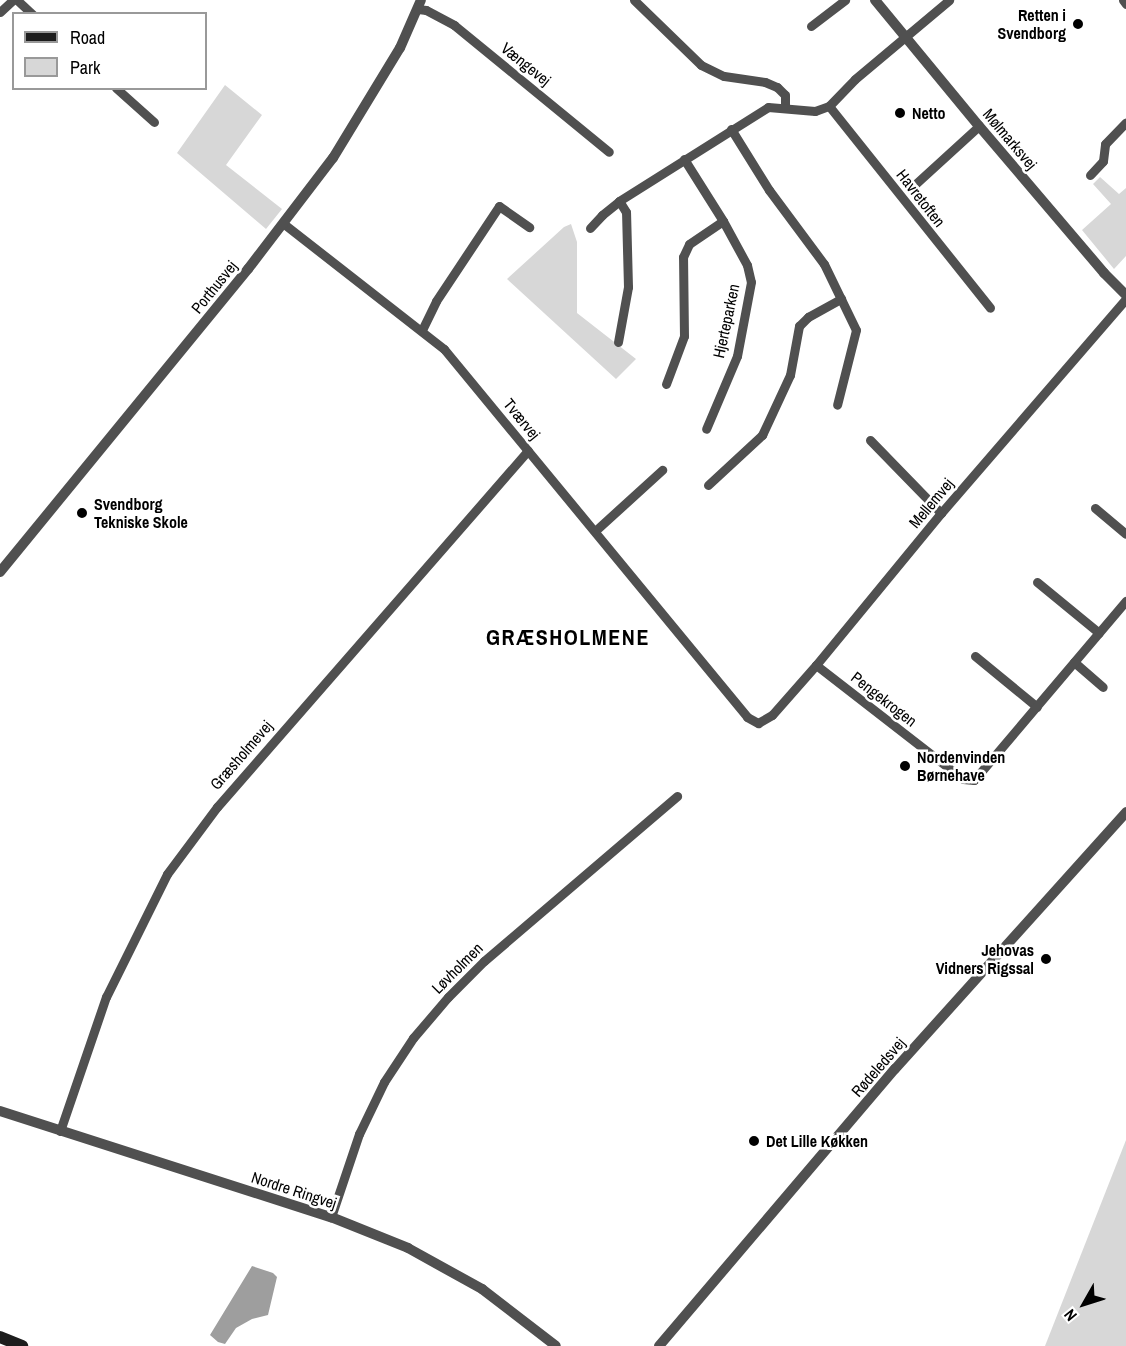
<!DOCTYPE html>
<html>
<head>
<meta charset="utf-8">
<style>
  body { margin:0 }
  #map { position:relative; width:1126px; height:1346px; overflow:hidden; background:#fff; font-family:"Archivo Narrow",sans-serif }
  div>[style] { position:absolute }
  .green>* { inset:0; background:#d7d7d7 }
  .water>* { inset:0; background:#9e9e9e }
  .minor>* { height:9px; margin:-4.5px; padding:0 4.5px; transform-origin:4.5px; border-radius:4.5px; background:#505050 }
  .tertiary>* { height:10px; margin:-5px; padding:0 5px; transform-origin:5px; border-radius:5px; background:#505050 }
  .secondary>* { height:12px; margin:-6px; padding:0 6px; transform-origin:6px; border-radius:6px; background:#1d1d1d }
  .dots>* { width:16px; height:16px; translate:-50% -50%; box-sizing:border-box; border:3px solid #fff; border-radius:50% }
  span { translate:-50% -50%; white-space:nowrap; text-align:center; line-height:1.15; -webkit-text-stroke:5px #fff; paint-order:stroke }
  .poi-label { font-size:16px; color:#000; font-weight:700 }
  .right { translate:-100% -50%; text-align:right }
  .left { translate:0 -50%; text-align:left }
  .street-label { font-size:16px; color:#000 }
  .district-label { font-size:22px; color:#000; font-weight:700; letter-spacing:1.5px }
  .legend { position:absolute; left:12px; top:12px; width:195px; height:78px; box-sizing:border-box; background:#fff; border:2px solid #999; margin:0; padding:8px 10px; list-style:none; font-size:18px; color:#000 }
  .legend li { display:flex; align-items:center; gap:12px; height:30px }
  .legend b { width:30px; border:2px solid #999 }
  .north { position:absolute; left:1054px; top:1274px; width:60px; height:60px; -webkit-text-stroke:4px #fff; paint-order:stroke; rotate:231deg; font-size:16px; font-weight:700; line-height:24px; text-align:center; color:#000 }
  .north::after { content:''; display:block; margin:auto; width:21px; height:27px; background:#000; clip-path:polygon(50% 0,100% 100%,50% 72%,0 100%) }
</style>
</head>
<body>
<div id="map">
  <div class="green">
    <div style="clip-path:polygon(225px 85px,262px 115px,226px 165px,282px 209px,266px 229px,177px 153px)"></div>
    <div style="clip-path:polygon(1100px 177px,1119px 194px,1126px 188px,1126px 256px,1114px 269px,1082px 230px,1111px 204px,1093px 184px)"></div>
    <div style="clip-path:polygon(571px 224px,577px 242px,577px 313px,636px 359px,616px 379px,507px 279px,564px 227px)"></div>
    <div style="clip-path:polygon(1126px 1140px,1126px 1346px,1045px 1346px)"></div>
  </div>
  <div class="water">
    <div style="clip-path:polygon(252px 1266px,273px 1273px,277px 1277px,268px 1315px,252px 1319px,236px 1328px,225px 1344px,218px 1342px,210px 1335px)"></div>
  </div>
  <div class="minor">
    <div style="left:17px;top:0;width:21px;rotate:43deg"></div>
    <div style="left:634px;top:0;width:93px;rotate:44.1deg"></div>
    <div style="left:701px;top:65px;width:25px;rotate:26deg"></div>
    <div style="left:724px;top:76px;width:41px;rotate:8.3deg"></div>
    <div style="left:765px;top:82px;width:13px;rotate:23deg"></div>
    <div style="left:777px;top:87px;width:11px;rotate:45deg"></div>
    <div style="left:785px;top:95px;width:12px;rotate:90deg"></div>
    <div style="left:1123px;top:0;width:5px;rotate:53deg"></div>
    <div style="left:418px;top:9px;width:8px;rotate:7deg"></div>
    <div style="left:426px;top:10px;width:32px;rotate:28deg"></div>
    <div style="left:454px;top:25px;width:200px;rotate:39.3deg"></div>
    <div style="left:0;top:12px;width:18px;rotate:-43deg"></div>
    <div style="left:811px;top:26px;width:43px;rotate:-37.4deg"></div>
    <div style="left:116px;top:88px;width:51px;rotate:41.8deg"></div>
    <div style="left:829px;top:106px;width:258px;rotate:51.4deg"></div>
    <div style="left:731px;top:129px;width:72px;rotate:58.1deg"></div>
    <div style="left:769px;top:190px;width:92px;rotate:53.4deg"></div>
    <div style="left:824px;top:264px;width:73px;rotate:64.1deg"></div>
    <div style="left:856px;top:330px;width:77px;rotate:104.2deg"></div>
    <div style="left:684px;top:159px;width:73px;rotate:57.8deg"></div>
    <div style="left:723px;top:221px;width:50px;rotate:61.4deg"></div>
    <div style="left:747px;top:265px;width:17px;rotate:77deg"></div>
    <div style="left:751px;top:282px;width:75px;rotate:100.7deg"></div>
    <div style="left:737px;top:356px;width:79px;rotate:113deg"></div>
    <div style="left:1090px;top:175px;width:19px;rotate:-47deg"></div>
    <div style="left:1103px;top:161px;width:17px;rotate:-83deg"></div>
    <div style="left:1105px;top:144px;width:30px;rotate:-46deg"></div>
    <div style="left:911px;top:188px;width:92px;rotate:-42.4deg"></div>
    <div style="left:284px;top:224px;width:203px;rotate:38deg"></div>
    <div style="left:444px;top:349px;width:477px;rotate:50.5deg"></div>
    <div style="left:747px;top:717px;width:13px;rotate:29deg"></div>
    <div style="left:758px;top:723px;width:16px;rotate:-30deg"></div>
    <div style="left:772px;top:715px;width:67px;rotate:-48.7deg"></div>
    <div style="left:816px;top:665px;width:197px;rotate:-50.6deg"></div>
    <div style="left:941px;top:513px;width:283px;rotate:-49.2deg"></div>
    <div style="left:590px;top:228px;width:18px;rotate:-47deg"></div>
    <div style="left:602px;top:215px;width:22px;rotate:-39deg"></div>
    <div style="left:619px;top:201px;width:176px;rotate:-32.2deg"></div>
    <div style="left:768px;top:107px;width:47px;rotate:4.9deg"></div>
    <div style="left:815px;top:111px;width:15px;rotate:-20deg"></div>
    <div style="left:829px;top:106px;width:37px;rotate:-46deg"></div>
    <div style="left:855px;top:79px;width:123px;rotate:-40deg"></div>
    <div style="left:422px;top:330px;width:32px;rotate:-64deg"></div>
    <div style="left:436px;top:301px;width:114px;rotate:-56.4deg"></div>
    <div style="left:499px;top:206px;width:37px;rotate:35deg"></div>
    <div style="left:618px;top:342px;width:56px;rotate:-79.7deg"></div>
    <div style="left:628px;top:287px;width:75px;rotate:-91.5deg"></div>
    <div style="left:626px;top:212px;width:13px;rotate:-122deg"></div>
    <div style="left:666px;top:384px;width:51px;rotate:-69.4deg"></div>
    <div style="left:684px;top:336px;width:79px;rotate:-90.7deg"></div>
    <div style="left:683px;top:257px;width:14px;rotate:-65deg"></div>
    <div style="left:689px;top:244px;width:41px;rotate:-34.1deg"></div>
    <div style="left:870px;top:440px;width:102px;rotate:45.8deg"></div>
    <div style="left:708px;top:485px;width:74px;rotate:-42.8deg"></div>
    <div style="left:762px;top:435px;width:66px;rotate:-65deg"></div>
    <div style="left:790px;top:375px;width:50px;rotate:-79.6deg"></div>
    <div style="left:799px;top:326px;width:13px;rotate:-45deg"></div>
    <div style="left:808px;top:317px;width:38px;rotate:-29deg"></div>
    <div style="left:1095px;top:508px;width:40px;rotate:40deg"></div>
    <div style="left:595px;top:531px;width:91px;rotate:-42.3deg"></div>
    <div style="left:1037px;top:582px;width:80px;rotate:39.4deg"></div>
    <div style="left:975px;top:656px;width:80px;rotate:39.4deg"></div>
    <div style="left:1074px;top:662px;width:38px;rotate:41deg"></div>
    <div style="left:816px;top:665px;width:186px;rotate:37.8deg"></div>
    <div style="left:963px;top:779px;width:11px;rotate:5deg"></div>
    <div style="left:974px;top:780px;width:235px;rotate:-49.7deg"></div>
    <div style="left:60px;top:1131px;width:142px;rotate:-71.1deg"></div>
    <div style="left:106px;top:997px;width:137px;rotate:-63.6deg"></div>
    <div style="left:167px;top:874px;width:84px;rotate:-53.3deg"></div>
    <div style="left:217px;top:807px;width:473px;rotate:-48.9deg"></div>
    <div style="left:331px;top:1217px;width:88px;rotate:-71.4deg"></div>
    <div style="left:359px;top:1134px;width:58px;rotate:-64.3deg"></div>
    <div style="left:384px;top:1082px;width:53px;rotate:-56.6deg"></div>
    <div style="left:413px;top:1038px;width:54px;rotate:-49.5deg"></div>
    <div style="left:448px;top:997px;width:51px;rotate:-45deg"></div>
    <div style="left:484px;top:961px;width:254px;rotate:-40.5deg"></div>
  </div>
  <div class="tertiary">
    <div style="left:875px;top:0;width:163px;rotate:50.5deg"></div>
    <div style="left:979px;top:126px;width:193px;rotate:49.6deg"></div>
    <div style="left:1104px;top:273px;width:31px;rotate:45deg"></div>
    <div style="left:0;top:572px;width:392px;rotate:-50.7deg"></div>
    <div style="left:248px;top:269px;width:140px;rotate:-52.6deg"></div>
    <div style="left:333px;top:158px;width:129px;rotate:-58.7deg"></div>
    <div style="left:400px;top:48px;width:52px;rotate:-66.4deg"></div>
    <div style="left:0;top:1111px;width:348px;rotate:17.8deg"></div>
    <div style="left:331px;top:1217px;width:83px;rotate:21.9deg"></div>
    <div style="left:408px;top:1248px;width:85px;rotate:29deg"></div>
    <div style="left:482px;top:1289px;width:93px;rotate:37.6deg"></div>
    <div style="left:659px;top:1346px;width:364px;rotate:-49.6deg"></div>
    <div style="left:895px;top:1069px;width:346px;rotate:-48deg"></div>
  </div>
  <div class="secondary">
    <div style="left:0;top:1337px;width:24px;rotate:22deg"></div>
  </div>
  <div class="dots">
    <div style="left:1078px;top:24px;background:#000"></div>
    <div style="left:900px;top:113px;background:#000"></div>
    <div style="left:82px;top:513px;background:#000"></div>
    <div style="left:905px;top:766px;background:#000"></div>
    <div style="left:1046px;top:959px;background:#000"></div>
    <div style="left:754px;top:1141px;background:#000"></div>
  </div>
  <div class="poi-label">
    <span class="right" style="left:1066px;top:24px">Retten i<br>Svendborg</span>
    <span class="left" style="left:912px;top:113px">Netto</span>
    <span class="left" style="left:94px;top:513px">Svendborg<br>Tekniske Skole</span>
    <span class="left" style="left:917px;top:766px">Nordenvinden<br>Børnehave</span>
    <span class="right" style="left:1034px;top:959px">Jehovas<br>Vidners Rigssal</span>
    <span class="left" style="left:766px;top:1141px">Det Lille Køkken</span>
  </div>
  <div class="street-label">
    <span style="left:526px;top:64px;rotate:39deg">Vængevej</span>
    <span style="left:1010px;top:139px;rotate:50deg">Mølmarksvej</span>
    <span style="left:921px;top:198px;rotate:52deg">Havretoften</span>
    <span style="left:214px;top:287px;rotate:-51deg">Porthusvej</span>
    <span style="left:726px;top:321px;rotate:-78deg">Hjerteparken</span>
    <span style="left:522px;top:419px;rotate:51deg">Tværvej</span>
    <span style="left:931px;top:503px;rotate:-50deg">Mellemvej</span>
    <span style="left:884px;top:699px;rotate:38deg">Pengekrogen</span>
    <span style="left:241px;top:755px;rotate:-49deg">Græsholmevej</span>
    <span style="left:457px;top:968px;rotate:-45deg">Løvholmen</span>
    <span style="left:878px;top:1067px;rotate:-49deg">Rødeledsvej</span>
    <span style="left:294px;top:1190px;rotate:18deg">Nordre Ringvej</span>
  </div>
  <div class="district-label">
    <span style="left:568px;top:638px">GRÆSHOLMENE</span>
  </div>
  <ul class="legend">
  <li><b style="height:8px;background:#1d1d1d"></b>Road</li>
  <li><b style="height:16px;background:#d7d7d7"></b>Park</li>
  </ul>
  <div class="north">N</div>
</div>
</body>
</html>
